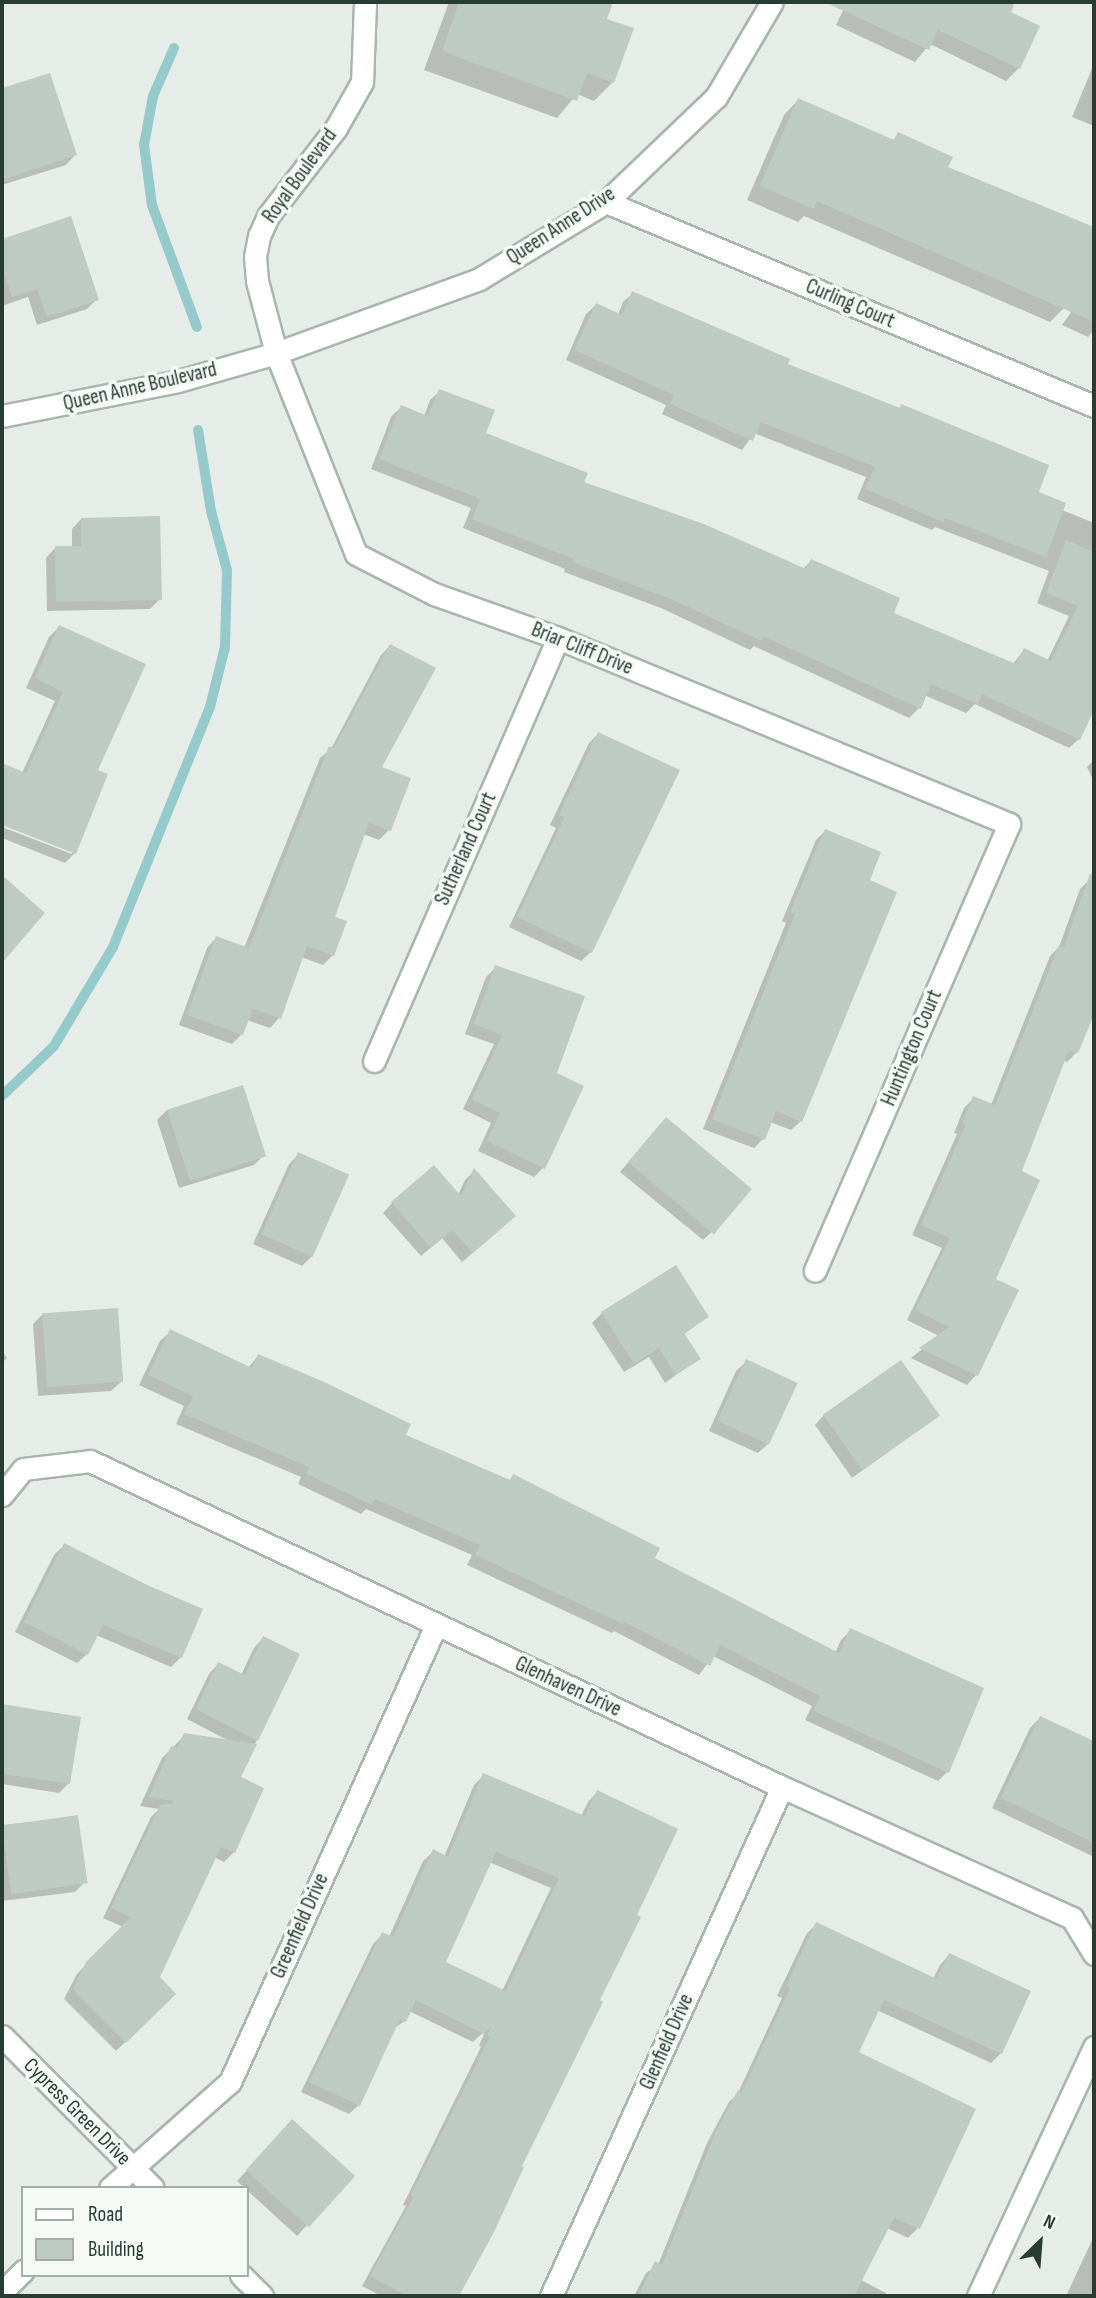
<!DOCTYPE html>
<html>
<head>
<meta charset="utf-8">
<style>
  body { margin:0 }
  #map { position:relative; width:1096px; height:2298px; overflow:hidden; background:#e6ede9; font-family:"Sofia Sans Condensed",sans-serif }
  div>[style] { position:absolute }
  .shadow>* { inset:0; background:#0003 }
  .stream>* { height:10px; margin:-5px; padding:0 5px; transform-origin:5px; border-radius:5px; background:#95cacb }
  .building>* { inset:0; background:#becac4; transform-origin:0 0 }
  .roads { filter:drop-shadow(2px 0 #a9b5af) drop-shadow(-2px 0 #a9b5af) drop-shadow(0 2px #a9b5af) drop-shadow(0 -2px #a9b5af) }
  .minor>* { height:21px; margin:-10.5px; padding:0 10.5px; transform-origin:10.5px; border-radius:10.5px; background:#fff }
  span { translate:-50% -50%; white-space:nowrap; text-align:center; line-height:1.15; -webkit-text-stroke:7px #f6faf7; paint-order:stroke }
  .street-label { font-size:21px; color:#273d34 }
  .frame { position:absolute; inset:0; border:4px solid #273d34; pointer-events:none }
  .legend { position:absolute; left:21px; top:2186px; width:228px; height:91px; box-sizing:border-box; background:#f6faf7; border:2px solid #a3aea9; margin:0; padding:9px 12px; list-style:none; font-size:21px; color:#273d34 }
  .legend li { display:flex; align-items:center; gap:14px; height:35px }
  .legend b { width:35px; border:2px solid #a3aea9 }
  .north { position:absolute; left:1005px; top:2207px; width:70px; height:70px; -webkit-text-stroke:5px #f6faf7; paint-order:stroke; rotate:25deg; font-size:19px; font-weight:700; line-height:28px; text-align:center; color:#273d34 }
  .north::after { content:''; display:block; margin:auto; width:24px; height:32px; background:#273d34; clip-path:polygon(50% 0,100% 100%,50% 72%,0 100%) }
</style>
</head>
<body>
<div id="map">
  <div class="shadow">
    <div style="clip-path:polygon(449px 2px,611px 2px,605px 20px,613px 82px,594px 101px,577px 94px,557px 118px,424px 70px)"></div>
    <div style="clip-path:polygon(847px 2px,1013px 2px,1008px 13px,1019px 68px,1006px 81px,930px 44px,915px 62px,836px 25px)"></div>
    <div style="clip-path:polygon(1094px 64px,1094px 126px,1072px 117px)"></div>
    <div style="clip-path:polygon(49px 75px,75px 155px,66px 165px,2px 185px,2px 90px)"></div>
    <div style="clip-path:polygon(798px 100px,892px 141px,898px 135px,946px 168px,1094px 229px,1094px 236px,1064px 308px,1050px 322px,804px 216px,798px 222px,747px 200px,784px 115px)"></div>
    <div style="clip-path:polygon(70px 219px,97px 299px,87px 309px,37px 325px,28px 297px,2px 306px,2px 240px)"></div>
    <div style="clip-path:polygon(1094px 280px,1094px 330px,1088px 337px,1062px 325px)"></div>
    <div style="clip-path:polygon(633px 293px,785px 365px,898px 409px,902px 406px,1062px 510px,1094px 523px,1094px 706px,1079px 739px,1069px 748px,975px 704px,966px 713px,924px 695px,919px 708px,909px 718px,754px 646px,750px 650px,661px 608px,564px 572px,565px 569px,463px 528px,471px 508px,371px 469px,391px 417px,401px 407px,424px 416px,430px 400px,440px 391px,484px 434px,582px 483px,803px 569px,811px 561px,891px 613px,1012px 665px,1024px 650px,1047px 661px,1069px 616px,1037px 603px,1049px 571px,935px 527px,932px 530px,857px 499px,866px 477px,754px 433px,742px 450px,662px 414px,666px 405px,566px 360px,586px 314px,596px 305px,618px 315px,623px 302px)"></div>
    <div style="clip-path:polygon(81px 519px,160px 599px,150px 609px,47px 611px,46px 558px,55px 548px,72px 548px,72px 529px)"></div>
    <div style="clip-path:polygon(59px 627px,95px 771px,75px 853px,65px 863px,2px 838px,2px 827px,72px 854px,72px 850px,2px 823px,2px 767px,22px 773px,55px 701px,26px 688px,49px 637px)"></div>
    <div style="clip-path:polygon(390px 646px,380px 768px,389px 830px,379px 840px,363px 834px,332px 918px,333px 955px,323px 965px,301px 957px,279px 1018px,270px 1028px,247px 1020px,242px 1034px,232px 1044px,179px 1025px,207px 948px,216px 938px,244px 948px,320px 758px,331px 749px,381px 655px)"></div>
    <div style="clip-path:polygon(598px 734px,591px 952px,581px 961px,509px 927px,556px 828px,550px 825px,589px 743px)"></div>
    <div style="clip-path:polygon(1094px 760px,1094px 782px,1087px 767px)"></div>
    <div style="clip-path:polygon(825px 831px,867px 881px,801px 1121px,791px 1130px,770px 1122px,763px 1139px,754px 1148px,703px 1129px,786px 923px,782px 921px,816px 840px)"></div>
    <div style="clip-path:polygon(1090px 879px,1094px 881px,1094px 1010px,1077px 1052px,1067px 1062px,1063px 1060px,1019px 1172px,994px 1280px,976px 1375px,967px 1385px,911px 1358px,939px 1336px,907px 1320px,942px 1248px,912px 1235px,957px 1134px,954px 1133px,964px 1108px,974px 1098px,991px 1105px,1050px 956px,1059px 947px,1080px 889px)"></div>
    <div style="clip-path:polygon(496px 967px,554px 1074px,543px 1168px,534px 1177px,478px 1151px,491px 1123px,463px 1109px,494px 1044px,465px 1034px,486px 977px)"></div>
    <div style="clip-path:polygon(167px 1110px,264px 1155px,254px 1165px,179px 1188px,157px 1120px)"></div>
    <div style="clip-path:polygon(657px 1128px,713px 1231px,703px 1240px,620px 1172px)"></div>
    <div style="clip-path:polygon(299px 1154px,312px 1256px,302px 1266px,253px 1244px,289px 1164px)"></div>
    <div style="clip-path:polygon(474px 1171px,504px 1226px,462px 1262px,442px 1238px,421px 1256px,383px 1213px,392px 1203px,458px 1195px,465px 1180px)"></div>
    <div style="clip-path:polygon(602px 1313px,707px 1317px,683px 1335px,698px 1359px,665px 1383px,649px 1357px,624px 1372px,592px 1323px)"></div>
    <div style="clip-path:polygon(43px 1314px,121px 1382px,111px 1391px,38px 1396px,33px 1324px)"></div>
    <div style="clip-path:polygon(170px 1332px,248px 1368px,258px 1356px,404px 1436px,508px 1481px,514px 1476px,653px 1559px,835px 1653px,841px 1640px,851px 1630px,947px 1772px,938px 1781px,805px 1720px,812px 1706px,713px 1656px,699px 1675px,614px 1631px,612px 1633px,467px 1565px,472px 1555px,366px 1509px,361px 1514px,298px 1484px,301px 1477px,176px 1424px,184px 1406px,139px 1385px,160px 1341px)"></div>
    <div style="clip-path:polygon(2px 1351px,7px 1358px,2px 1363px)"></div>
    <div style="clip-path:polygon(746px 1362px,768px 1444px,758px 1453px,709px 1431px,736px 1371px)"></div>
    <div style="clip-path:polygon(824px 1415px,938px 1416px,852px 1478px,815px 1425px)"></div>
    <div style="clip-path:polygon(64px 1545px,181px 1657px,171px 1667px,96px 1635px,87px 1654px,77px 1663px,15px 1632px,54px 1555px)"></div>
    <div style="clip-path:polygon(263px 1638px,257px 1740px,239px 1778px,234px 1852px,224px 1862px,214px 1857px,158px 1978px,174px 1994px,116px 2051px,64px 1999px,77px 1974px,123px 1927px,103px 1918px,151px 1817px,159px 1809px,140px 1806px,162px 1758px,185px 1735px,229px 1741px,187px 1719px,209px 1674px,218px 1664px,241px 1675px,254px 1648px)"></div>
    <div style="clip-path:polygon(2px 1706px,79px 1718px,69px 1783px,59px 1793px,2px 1784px)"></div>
    <div style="clip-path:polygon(1040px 1718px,1094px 1743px,1094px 1857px,992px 1808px,1030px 1728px)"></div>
    <div style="clip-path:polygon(evenodd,484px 1775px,581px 1816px,588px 1802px,597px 1792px,519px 2167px,493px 2231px,457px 2296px,381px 2296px,362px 2286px,406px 2206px,403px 2205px,481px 2047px,479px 2045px,486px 2030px,473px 2042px,409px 2011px,405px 2021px,393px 2029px,359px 2105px,349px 2114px,301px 2092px,373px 1944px,383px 1934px,389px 1937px,423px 1861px,433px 1852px,444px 1857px,474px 1785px,484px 1775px,489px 1862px,551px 1888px,502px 1991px,444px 1963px,489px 1862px)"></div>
    <div style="clip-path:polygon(77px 1817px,85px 1882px,75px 1892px,2px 1901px,2px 1825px)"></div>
    <div style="clip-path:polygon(817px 1924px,933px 1979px,940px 1965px,949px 1955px,1001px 2053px,991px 2063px,877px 2010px,857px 2053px,973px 2110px,918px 2228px,908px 2238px,887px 2228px,861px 2280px,886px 2293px,885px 2296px,789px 2296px,801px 2270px,771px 2254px,745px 2296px,634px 2296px,646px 2273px,658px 2265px,707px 2143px,729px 2102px,738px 2093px,782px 1998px,777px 1996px,807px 1933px)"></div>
    <div style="clip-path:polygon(283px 2131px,352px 2176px,297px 2236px,237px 2181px)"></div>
    <div style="clip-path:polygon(1094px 2236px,1094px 2296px,1066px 2296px)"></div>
  </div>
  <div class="stream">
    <div style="left:174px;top:48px;width:52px;rotate:113.6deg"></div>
    <div style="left:153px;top:96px;width:50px;rotate:100.4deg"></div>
    <div style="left:144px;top:145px;width:61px;rotate:82.4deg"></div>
    <div style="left:152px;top:205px;width:130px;rotate:69.8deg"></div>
    <div style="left:2px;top:1096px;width:72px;rotate:-43.9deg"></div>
    <div style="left:54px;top:1046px;width:115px;rotate:-59.2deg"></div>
    <div style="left:113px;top:947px;width:259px;rotate:-68deg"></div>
    <div style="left:210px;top:707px;width:62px;rotate:-76deg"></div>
    <div style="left:225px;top:647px;width:77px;rotate:-88.5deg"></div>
    <div style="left:227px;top:570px;width:61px;rotate:-105.2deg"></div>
    <div style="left:211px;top:511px;width:82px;rotate:-99.1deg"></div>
  </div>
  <div class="building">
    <div style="clip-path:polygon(459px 2px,613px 2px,607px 19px,634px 28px,614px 83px,587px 73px,577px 101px,442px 51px)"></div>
    <div style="clip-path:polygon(824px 2px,1015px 2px,1011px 12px,1040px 26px,1020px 69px,938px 30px,929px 50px)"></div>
    <div style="clip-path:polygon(50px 73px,77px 155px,2px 180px,2px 88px)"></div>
    <div style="clip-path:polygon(798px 98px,894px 140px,898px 132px,953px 157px,948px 167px,1094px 227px,1094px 322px,817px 201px,814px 209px,760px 186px)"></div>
    <div style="clip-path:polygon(71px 216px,99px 300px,47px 317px,37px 289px,12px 297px,2px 267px,2px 239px)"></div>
    <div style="clip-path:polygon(632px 291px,790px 359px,788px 364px,900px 408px,901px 404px,1049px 465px,1039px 492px,1066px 503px,1046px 557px,945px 518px,943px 522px,865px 489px,875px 467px,761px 422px,753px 441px,670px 404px,674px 395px,574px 350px,596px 303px,622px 315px)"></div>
    <div style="clip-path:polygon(439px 389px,495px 410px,486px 433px,588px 473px,584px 482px,704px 524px,806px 569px,811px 559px,900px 598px,894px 613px,1016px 664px,1024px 648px,1051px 661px,1078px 606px,1046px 593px,1066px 540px,1094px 552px,1094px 710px,1080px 740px,982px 694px,978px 704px,931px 684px,921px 709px,763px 636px,761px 641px,671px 599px,573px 562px,574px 559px,472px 519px,480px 499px,379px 459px,401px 405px,428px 416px)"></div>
    <div style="clip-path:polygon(160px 516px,162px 600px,56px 602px,55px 546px,81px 546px,81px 518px)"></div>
    <div style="clip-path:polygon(59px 625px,146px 664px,98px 770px,108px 774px,76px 854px,2px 825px,2px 763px,26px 773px,63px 692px,35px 678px)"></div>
    <div style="clip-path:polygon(390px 644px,436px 668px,382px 767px,411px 778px,391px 831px,369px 823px,335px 917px,347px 921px,334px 956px,307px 946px,281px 1019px,253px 1009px,243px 1035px,187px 1015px,216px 936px,249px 948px,329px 746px,334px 748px)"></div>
    <div style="clip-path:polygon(598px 732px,680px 770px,592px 953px,517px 917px,564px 818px,559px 815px)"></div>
    <div style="clip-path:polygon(825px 829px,881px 852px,870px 880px,897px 892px,802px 1122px,776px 1111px,765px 1140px,712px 1119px,795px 914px,790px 912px)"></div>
    <div style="clip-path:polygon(1090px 874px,1094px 874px,1094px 1015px,1078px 1053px,1069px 1050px,1022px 1171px,1040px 1180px,996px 1279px,1019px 1290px,978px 1376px,919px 1348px,949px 1327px,915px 1310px,950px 1238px,921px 1225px,966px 1124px,962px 1123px,973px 1096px,995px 1105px,1059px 945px,1064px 947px)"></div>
    <div style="clip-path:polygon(2px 875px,45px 913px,2px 963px)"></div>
    <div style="clip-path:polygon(495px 965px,585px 996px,557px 1073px,584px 1086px,545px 1169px,487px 1141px,500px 1113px,472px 1099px,502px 1035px,474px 1024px)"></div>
    <div style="left:243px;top:1085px;width:75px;height:80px;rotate:72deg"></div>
    <div style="left:666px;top:1117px;width:112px;height:59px;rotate:40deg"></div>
    <div style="left:298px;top:1152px;width:56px;height:90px;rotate:24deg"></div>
    <div style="clip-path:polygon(434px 1165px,461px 1196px,474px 1168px,516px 1216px,473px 1253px,452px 1230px,431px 1248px,391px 1202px)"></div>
    <div style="clip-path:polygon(676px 1265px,709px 1317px,684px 1333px,701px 1359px,675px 1375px,659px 1348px,634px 1364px,601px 1312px)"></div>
    <div style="left:118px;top:1308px;width:74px;height:76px;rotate:86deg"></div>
    <div style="clip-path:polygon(170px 1329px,252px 1368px,258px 1354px,322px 1381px,411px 1424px,406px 1435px,510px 1480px,513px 1474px,660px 1548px,655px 1558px,839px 1653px,850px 1628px,984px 1688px,949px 1773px,814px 1711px,820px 1696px,720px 1645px,710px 1666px,624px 1622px,623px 1624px,475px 1555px,480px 1545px,375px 1499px,372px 1505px,306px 1474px,309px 1467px,184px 1414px,193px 1396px,148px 1375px)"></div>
    <div style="left:746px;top:1359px;width:57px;height:68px;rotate:25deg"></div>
    <div style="left:901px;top:1360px;width:68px;height:95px;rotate:55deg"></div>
    <div style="clip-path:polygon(64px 1543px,145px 1584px,203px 1609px,182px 1658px,103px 1625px,88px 1655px,24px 1622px)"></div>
    <div style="clip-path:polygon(263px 1636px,300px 1654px,258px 1741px,196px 1709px,218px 1662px,245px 1675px)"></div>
    <div style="clip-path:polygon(2px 1704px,81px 1717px,70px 1784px,2px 1774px)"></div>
    <div style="clip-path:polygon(1040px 1716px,1094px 1741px,1094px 1843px,1001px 1798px)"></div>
    <div style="clip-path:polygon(184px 1733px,257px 1744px,241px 1777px,264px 1788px,235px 1853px,221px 1847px,160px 1977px,176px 1994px,126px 2043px,73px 1989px,86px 1962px,131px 1917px,111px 1908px,160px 1805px,174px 1803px,174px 1801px,149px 1797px,171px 1746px,177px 1748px)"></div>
    <div style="clip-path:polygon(evenodd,483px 1773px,585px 1816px,597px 1790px,678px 1829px,637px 1915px,641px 1917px,600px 2000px,603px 2002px,522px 2166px,524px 2167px,494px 2232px,459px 2296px,407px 2296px,370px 2276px,414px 2196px,411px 2195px,490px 2037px,487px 2035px,492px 2025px,484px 2034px,416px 2000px,406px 2022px,400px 2019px,360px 2106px,309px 2082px,382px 1932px,393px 1937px,433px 1849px,448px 1857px,483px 1773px,496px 1852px,559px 1878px,506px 1991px,446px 1962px,496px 1852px)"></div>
    <div style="left:78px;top:1815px;width:69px;height:77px;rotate:82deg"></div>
    <div style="clip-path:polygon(816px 1922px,937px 1979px,949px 1953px,1031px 1991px,1002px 2054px,884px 2000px,859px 2052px,976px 2109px,920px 2229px,894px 2218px,854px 2296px,638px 2296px,655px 2261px,662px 2265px,716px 2131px,738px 2090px,742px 2092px,790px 1988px,786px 1986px)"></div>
    <div style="left:292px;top:2119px;width:85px;height:69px;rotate:42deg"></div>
  </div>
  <div class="roads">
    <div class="minor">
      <div style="left:365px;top:2px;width:80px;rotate:92.1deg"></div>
      <div style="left:362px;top:82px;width:53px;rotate:119.5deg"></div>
      <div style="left:336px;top:128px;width:111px;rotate:127.7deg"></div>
      <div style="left:268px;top:216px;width:22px;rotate:114deg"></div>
      <div style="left:259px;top:236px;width:21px;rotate:101deg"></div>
      <div style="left:255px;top:257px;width:24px;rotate:85deg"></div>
      <div style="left:257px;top:281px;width:74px;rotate:75.2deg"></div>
      <div style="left:276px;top:353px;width:216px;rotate:68.3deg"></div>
      <div style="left:356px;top:554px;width:88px;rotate:27.1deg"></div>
      <div style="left:434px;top:594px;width:132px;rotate:19.5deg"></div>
      <div style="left:558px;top:638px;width:488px;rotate:22.4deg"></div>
      <div style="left:1009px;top:824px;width:487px;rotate:113.5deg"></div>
      <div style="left:606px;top:202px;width:529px;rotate:22.69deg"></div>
      <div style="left:2px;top:416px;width:179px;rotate:-11.2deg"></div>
      <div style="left:178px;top:381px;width:102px;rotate:-15.9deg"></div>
      <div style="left:276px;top:353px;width:216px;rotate:-20deg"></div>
      <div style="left:479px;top:279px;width:149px;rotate:-31.2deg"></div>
      <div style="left:606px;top:202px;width:152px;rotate:-43.7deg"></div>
      <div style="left:716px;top:97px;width:110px;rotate:-59.5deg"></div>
      <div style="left:374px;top:1061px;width:461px;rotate:-66.5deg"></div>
      <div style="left:2px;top:1495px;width:33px;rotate:-51deg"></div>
      <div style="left:23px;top:1469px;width:67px;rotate:-6.8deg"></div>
      <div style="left:90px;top:1461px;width:765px;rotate:25.23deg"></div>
      <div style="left:782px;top:1787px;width:318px;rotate:24.3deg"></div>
      <div style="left:1072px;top:1918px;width:42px;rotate:58.6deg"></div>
      <div style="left:2px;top:2036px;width:214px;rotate:45.2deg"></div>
      <div style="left:110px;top:2188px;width:160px;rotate:-41.5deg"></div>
      <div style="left:230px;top:2082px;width:501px;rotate:-65.74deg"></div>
      <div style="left:241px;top:2275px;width:30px;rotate:45deg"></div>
      <div style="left:2px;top:2292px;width:30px;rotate:-45deg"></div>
      <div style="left:551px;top:2296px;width:559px;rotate:-65.59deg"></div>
      <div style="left:978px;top:2296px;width:275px;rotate:-65deg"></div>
    </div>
  </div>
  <div class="street-label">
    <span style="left:300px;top:176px;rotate:-54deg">Royal Boulevard</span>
    <span style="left:561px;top:226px;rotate:-33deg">Queen Anne Drive</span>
    <span style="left:850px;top:304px;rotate:23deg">Curling Court</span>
    <span style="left:140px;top:387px;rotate:-13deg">Queen Anne Boulevard</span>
    <span style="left:582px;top:649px;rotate:22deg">Briar Cliff Drive</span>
    <span style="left:466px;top:849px;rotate:-66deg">Sutherland Court</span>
    <span style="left:912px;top:1048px;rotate:-67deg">Huntington Court</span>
    <span style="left:568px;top:1687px;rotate:25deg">Glenhaven Drive</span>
    <span style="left:300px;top:1926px;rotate:-66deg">Greenfield Drive</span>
    <span style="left:667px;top:2042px;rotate:-66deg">Glenfield Drive</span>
    <span style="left:77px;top:2112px;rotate:45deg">Cypress Green Drive</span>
  </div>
  <div class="frame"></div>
  <ul class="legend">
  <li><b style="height:9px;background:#fff"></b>Road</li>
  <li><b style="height:19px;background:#becac4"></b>Building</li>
  </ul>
  <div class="north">N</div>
</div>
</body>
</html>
